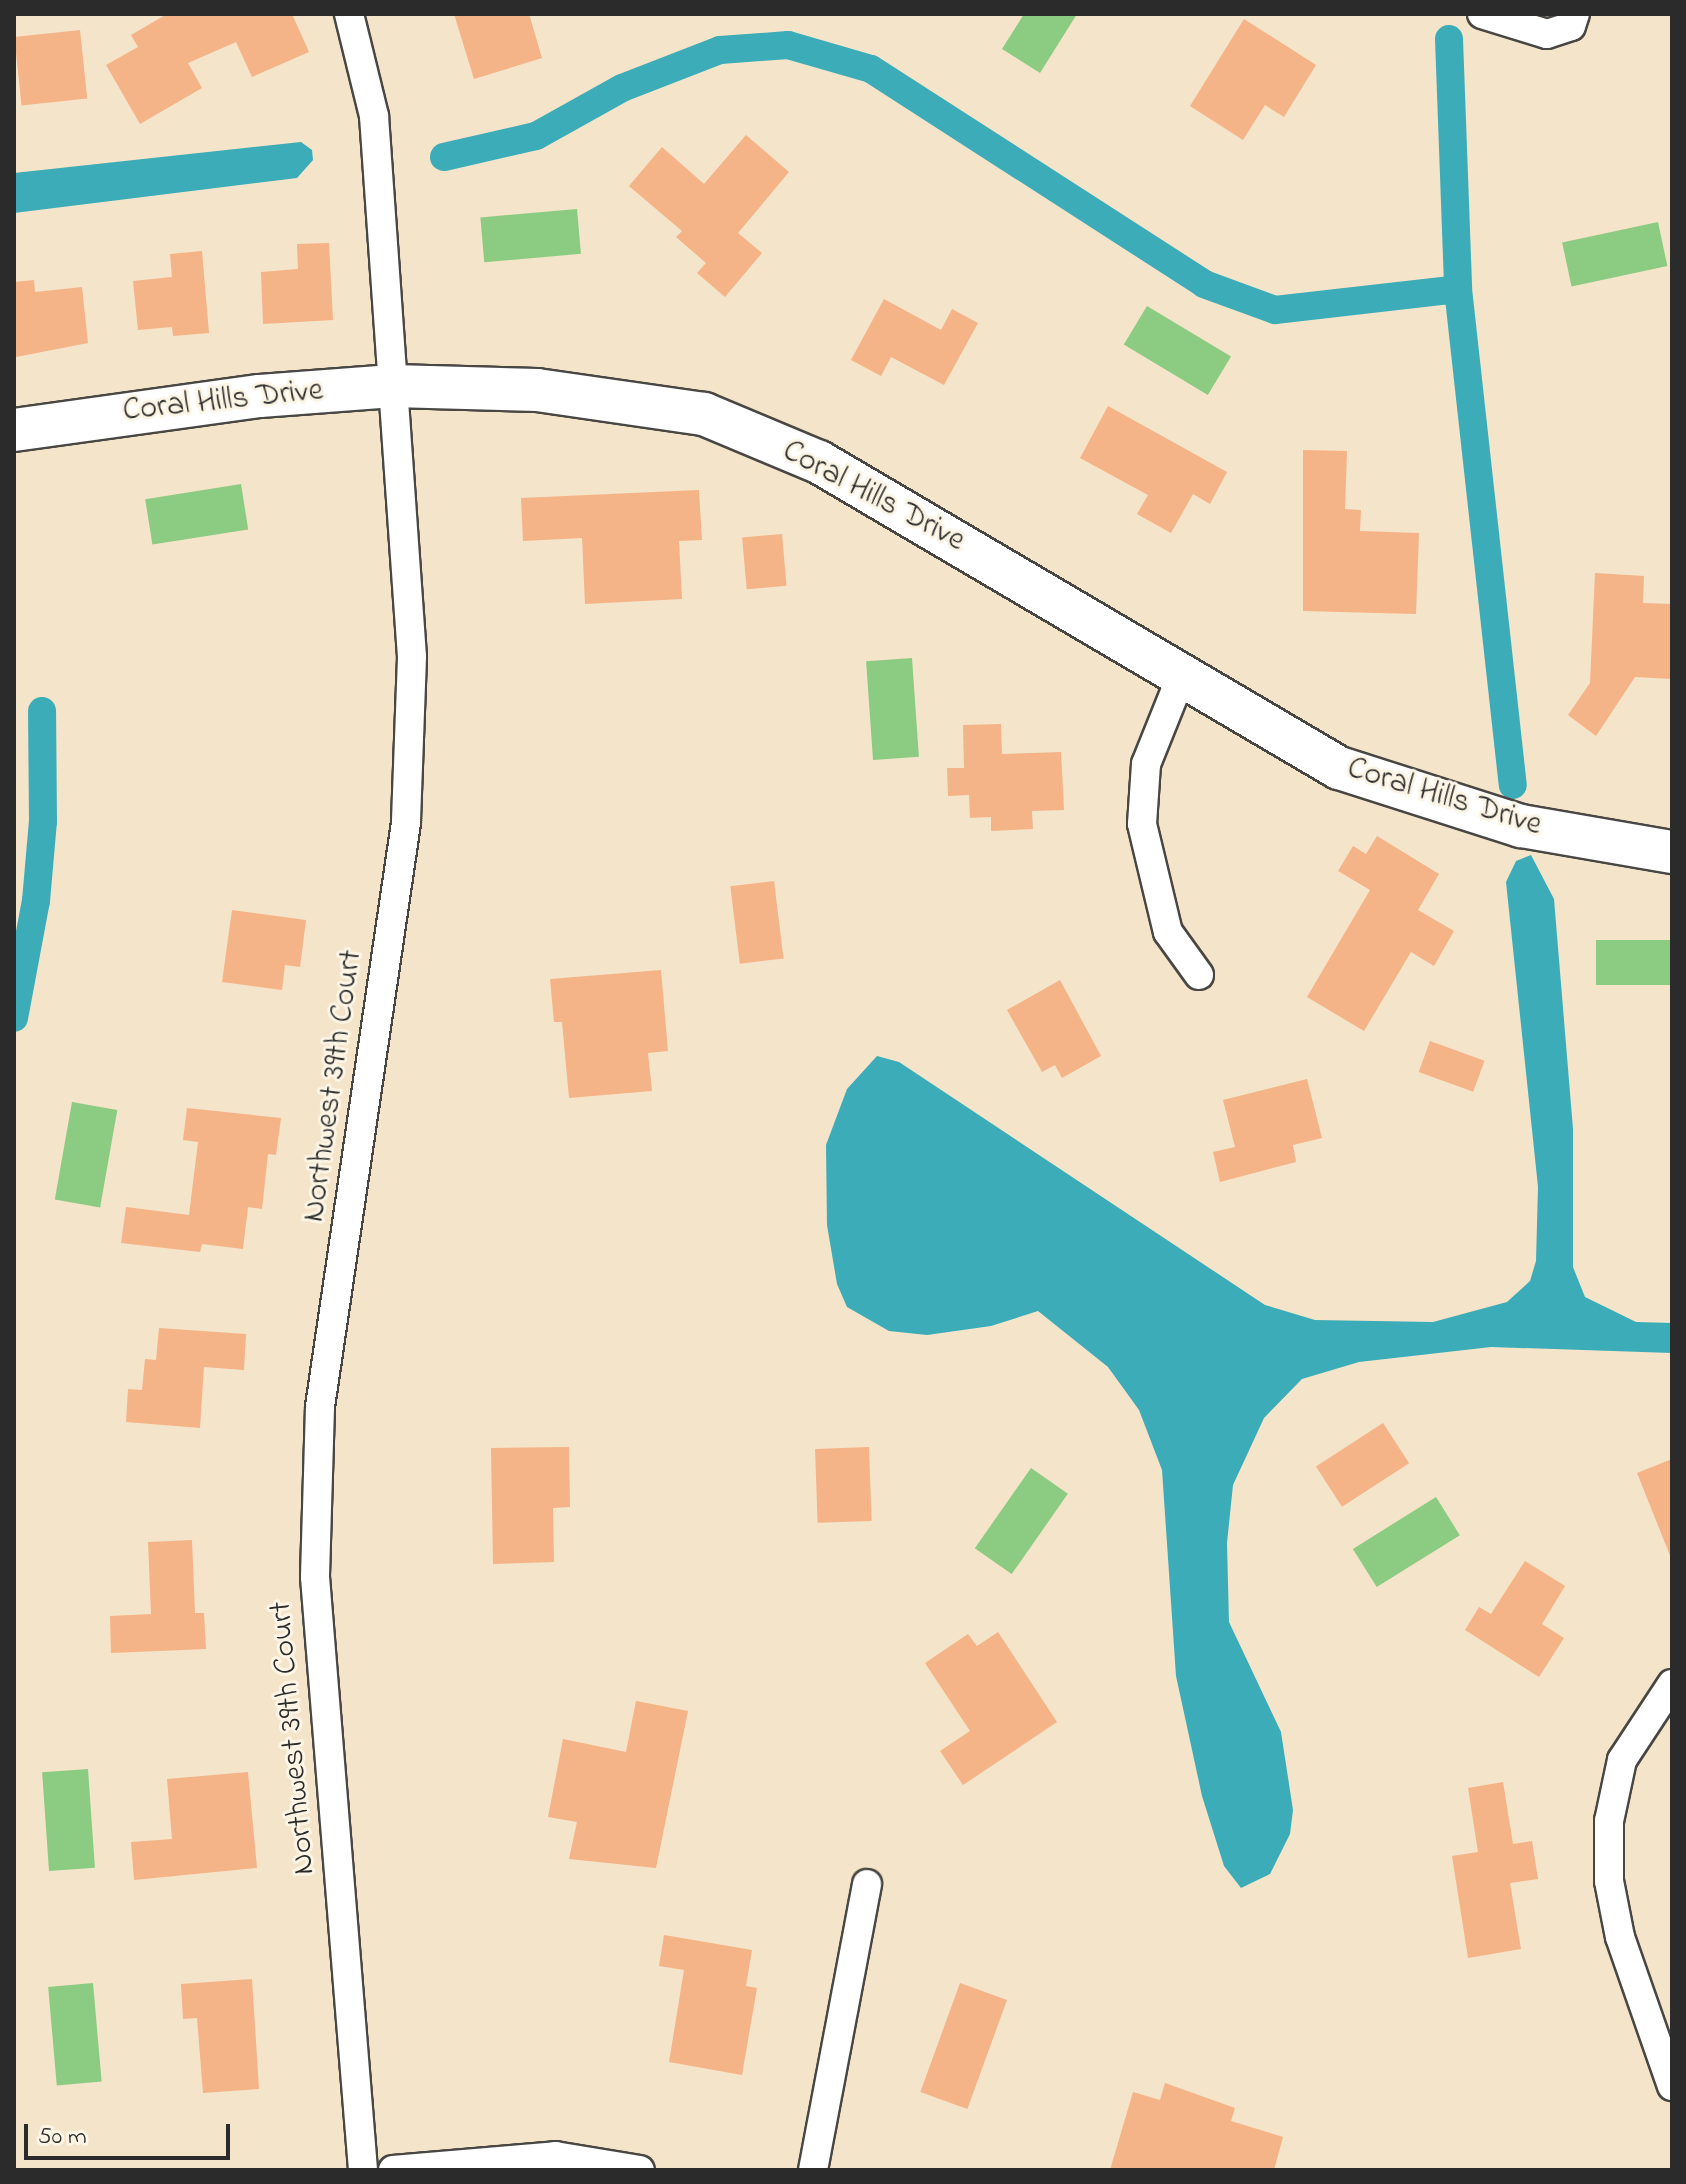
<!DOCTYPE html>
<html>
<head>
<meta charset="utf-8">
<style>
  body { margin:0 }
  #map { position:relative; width:1686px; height:2184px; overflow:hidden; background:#f4e4c9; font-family:"Indie Flower",sans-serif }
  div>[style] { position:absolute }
  .green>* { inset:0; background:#8ccb82; transform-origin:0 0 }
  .water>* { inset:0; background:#3cacb8 }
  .canal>* { height:28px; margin:-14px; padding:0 14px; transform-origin:14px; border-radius:14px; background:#3cacb8 }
  .building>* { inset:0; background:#f5b388; transform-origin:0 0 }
  .roads { filter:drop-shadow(2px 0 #494743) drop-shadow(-2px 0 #494743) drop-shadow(0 2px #494743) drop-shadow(0 -2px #494743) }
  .street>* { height:28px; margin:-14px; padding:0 14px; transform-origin:14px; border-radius:14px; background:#fff }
  .secondary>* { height:42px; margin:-21px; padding:0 21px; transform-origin:21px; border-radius:21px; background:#fff }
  span { translate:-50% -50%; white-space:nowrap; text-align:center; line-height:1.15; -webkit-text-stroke:6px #fcf5e5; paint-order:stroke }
  .street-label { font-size:32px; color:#2b2b2b }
  .frame { position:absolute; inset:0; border:16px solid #2b2b2b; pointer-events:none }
  .scale { position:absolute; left:24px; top:2124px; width:206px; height:36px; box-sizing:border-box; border:4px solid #2b2b2b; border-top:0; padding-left:10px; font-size:24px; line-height:28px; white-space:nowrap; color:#2b2b2b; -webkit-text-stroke:6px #fcf5e5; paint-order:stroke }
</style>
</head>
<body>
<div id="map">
  <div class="green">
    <div style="clip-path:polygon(1024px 14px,1077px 14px,1040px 73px,1002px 49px)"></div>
    <div style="left:577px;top:209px;width:45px;height:97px;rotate:85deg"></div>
    <div style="left:1658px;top:222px;width:45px;height:98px;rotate:78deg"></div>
    <div style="left:1147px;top:306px;width:98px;height:45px;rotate:31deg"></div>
    <div style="left:241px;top:484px;width:46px;height:97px;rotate:81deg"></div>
    <div style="left:912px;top:658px;width:99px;height:46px;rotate:86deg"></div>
    <div style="left:1672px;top:940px;width:45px;height:76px;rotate:90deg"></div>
    <div style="left:72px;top:1102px;width:46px;height:99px;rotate:10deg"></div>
    <div style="left:1031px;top:1468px;width:45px;height:98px;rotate:35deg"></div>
    <div style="left:1436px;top:1497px;width:45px;height:98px;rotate:58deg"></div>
    <div style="left:88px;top:1769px;width:99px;height:46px;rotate:86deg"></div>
    <div style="left:93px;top:1983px;width:99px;height:45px;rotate:85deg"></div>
  </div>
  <div class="water">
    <div style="clip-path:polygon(301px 142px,312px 150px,313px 160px,297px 178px,14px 213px,14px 173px)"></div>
    <div style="clip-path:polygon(1531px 855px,1554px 899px,1573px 1129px,1573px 1267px,1585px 1297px,1636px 1322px,1672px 1323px,1672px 1353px,1491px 1347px,1359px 1362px,1302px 1379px,1264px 1418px,1233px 1485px,1227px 1543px,1229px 1622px,1281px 1732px,1293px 1810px,1290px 1834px,1270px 1874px,1241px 1888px,1224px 1866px,1202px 1796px,1176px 1676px,1162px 1470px,1139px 1410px,1108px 1367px,1038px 1311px,991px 1326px,927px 1335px,889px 1331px,847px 1307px,837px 1284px,827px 1225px,826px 1145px,847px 1089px,877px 1056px,899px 1062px,1265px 1305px,1315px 1320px,1433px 1322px,1507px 1302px,1530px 1281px,1536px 1261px,1538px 1187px,1506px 882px,1516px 861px)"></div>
  </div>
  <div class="canal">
    <div style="left:1449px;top:39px;width:250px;rotate:87.9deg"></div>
    <div style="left:1458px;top:289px;width:499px;rotate:83.7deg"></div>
    <div style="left:444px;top:157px;width:94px;rotate:-12.9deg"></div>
    <div style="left:536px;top:136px;width:98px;rotate:-29.2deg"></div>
    <div style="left:622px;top:88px;width:105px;rotate:-21.2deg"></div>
    <div style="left:720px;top:50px;width:68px;rotate:-4.2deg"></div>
    <div style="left:788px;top:45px;width:86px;rotate:16.1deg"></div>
    <div style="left:871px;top:69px;width:396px;rotate:32.8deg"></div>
    <div style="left:1204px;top:284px;width:76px;rotate:20.1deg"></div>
    <div style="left:1275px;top:310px;width:184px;rotate:-6.5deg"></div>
    <div style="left:14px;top:1018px;width:119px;rotate:-79.4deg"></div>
    <div style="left:36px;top:901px;width:80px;rotate:-85deg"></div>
    <div style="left:43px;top:821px;width:110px;rotate:-90.5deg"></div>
  </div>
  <div class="building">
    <div style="clip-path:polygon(167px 14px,292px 14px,309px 52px,252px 77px,236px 42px,188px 63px,202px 88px,140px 124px,106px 65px,138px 47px,131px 35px)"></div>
    <div style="clip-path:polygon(454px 14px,529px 14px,542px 58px,474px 79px)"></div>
    <div style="clip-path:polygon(1244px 19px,1316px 65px,1284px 117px,1265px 105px,1243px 140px,1190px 106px)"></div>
    <div style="left:80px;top:30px;width:69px;height:66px;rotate:84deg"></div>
    <div style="clip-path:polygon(746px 135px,789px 172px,738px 233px,762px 253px,725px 297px,697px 273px,706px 263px,676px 237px,682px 231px,629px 186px,662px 147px,704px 184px)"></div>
    <div style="clip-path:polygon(329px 243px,333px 320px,263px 324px,261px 272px,298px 269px,297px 244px)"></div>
    <div style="clip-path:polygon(202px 251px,209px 333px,173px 336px,172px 327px,138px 330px,133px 281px,172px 277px,170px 254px)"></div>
    <div style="clip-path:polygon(34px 280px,35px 292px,82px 287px,88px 343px,16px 357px,14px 282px)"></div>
    <div style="clip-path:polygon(884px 299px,941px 330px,952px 309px,978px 323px,944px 385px,891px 357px,881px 376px,851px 360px)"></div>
    <div style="clip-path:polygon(1108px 406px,1227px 472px,1210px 504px,1193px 494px,1171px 533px,1137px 514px,1148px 495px,1080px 458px)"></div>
    <div style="clip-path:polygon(1303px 450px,1347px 451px,1345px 509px,1361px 510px,1360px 531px,1419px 533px,1416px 614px,1303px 611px)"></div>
    <div style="clip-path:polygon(699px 490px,702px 540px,679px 541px,682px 599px,585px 604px,582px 538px,523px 541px,521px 498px)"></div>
    <div style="left:782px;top:534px;width:52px;height:40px;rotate:85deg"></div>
    <div style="clip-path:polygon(1595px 573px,1644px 576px,1643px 603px,1672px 604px,1672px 679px,1635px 677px,1596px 736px,1568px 715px,1590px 683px)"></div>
    <div style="clip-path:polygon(1001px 724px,1002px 754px,1061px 752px,1064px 810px,1032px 811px,1033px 829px,991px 831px,991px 817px,970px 818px,969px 795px,948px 796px,947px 768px,964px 768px,963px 725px)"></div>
    <div style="clip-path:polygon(1377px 836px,1439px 874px,1418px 910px,1454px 931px,1434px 966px,1411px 952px,1364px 1031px,1307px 997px,1370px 890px,1338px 871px,1353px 846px,1366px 854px)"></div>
    <div style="left:774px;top:881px;width:78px;height:44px;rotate:83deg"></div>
    <div style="clip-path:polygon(232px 910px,306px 920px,300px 967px,285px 965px,282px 990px,222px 982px)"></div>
    <div style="clip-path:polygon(661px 970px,668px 1051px,648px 1053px,652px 1091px,569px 1098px,562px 1022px,554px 1022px,550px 979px)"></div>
    <div style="clip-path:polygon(1060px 980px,1101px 1056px,1062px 1078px,1055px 1065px,1042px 1072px,1007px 1010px)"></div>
    <div style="left:1430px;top:1041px;width:58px;height:33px;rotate:20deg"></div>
    <div style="clip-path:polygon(1307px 1079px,1322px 1138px,1293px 1145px,1296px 1162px,1220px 1182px,1213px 1152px,1235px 1147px,1223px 1100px)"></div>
    <div style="clip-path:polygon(187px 1108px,281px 1118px,276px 1155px,268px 1154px,262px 1209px,248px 1207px,243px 1249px,202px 1244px,200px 1252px,121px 1243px,126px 1207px,189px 1215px,198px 1142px,183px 1140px)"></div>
    <div style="clip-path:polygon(159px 1328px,246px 1334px,244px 1370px,204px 1367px,200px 1428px,126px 1422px,128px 1389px,142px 1390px,145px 1359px,156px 1360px)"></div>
    <div style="left:1383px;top:1423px;width:48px;height:80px;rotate:57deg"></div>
    <div style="clip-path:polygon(569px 1447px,570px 1507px,553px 1508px,554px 1562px,493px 1564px,491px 1448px)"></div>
    <div style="left:869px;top:1447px;width:74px;height:54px;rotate:88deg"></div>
    <div style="clip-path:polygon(1672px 1459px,1672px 1558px,1671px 1558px,1637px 1473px)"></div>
    <div style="clip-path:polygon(192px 1540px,195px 1613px,204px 1613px,206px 1649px,111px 1653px,110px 1616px,151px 1614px,148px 1542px)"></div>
    <div style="clip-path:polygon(1525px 1561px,1565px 1586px,1542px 1624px,1564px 1638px,1539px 1677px,1465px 1630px,1479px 1607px,1491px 1614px)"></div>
    <div style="clip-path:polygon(998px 1632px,1057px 1722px,963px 1785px,940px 1751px,970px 1731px,925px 1663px,968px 1634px,977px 1646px)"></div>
    <div style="clip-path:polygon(636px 1701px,688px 1711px,656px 1868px,569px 1859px,577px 1822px,548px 1817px,563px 1739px,626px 1752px)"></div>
    <div style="clip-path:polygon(248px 1772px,257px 1868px,134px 1880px,131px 1842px,172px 1839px,167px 1779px)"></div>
    <div style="clip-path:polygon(1503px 1782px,1513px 1844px,1532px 1841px,1538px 1879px,1510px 1883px,1521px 1949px,1468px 1958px,1452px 1856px,1478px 1852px,1468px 1788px)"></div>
    <div style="clip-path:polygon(664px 1935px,752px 1950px,746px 1986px,757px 1988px,742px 2075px,669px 2062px,684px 1970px,659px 1966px)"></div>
    <div style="clip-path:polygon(252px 1979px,259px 2089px,203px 2093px,197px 2018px,183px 2019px,181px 1984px)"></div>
    <div style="left:960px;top:1983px;width:50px;height:116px;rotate:20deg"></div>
    <div style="clip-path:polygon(1165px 2083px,1235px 2108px,1231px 2121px,1283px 2137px,1274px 2170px,1110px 2170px,1133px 2092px,1160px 2100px)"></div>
  </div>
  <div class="roads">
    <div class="street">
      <div style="left:349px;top:14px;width:105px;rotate:76.2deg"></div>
      <div style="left:374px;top:116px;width:542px;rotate:85.98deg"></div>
      <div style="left:412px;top:657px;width:166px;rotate:92.1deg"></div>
      <div style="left:406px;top:823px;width:590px;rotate:98.38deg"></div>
      <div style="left:320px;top:1407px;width:170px;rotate:91.7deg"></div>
      <div style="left:315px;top:1577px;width:595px;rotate:85.37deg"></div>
      <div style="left:1482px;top:14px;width:68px;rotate:17.1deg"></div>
      <div style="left:1547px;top:34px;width:25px;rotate:-18deg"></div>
      <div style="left:1571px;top:26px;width:13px;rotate:-72deg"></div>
      <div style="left:1181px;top:677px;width:94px;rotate:111.9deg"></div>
      <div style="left:1146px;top:764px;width:60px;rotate:93.8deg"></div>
      <div style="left:1142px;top:824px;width:111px;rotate:76.5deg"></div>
      <div style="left:1168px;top:932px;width:53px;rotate:54.2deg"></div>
      <div style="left:1672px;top:1684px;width:91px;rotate:123.3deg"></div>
      <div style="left:1622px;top:1760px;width:62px;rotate:102deg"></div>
      <div style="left:1609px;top:1821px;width:60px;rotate:90deg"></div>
      <div style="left:1609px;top:1881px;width:57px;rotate:78.9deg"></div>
      <div style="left:1620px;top:1937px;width:158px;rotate:70.8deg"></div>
      <div style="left:393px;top:2170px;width:163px;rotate:-4.9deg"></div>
      <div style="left:555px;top:2156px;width:86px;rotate:9.4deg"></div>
      <div style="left:813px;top:2170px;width:291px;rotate:-79.3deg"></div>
    </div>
    <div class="secondary">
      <div style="left:14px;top:430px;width:248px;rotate:-7.9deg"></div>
      <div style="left:260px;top:396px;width:133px;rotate:-4.3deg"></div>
      <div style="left:393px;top:386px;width:144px;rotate:1.6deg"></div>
      <div style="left:537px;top:390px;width:169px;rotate:8.2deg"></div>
      <div style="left:704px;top:414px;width:125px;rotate:22.7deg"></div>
      <div style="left:819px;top:462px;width:603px;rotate:30.48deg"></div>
      <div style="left:1339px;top:768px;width:191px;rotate:17.7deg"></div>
      <div style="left:1521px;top:826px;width:153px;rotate:9.8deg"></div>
    </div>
  </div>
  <div class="street-label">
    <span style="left:223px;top:402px;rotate:-6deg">Coral Hills Drive</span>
    <span style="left:873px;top:497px;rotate:28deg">Coral Hills Drive</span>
    <span style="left:1444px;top:798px;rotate:17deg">Coral Hills Drive</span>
    <span style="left:334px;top:1086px;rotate:-82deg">Northwest 39th Court</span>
    <span style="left:294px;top:1738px;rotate:-95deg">Northwest 39th Court</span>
  </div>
  <div class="frame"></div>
  <div class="scale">50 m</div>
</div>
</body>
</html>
